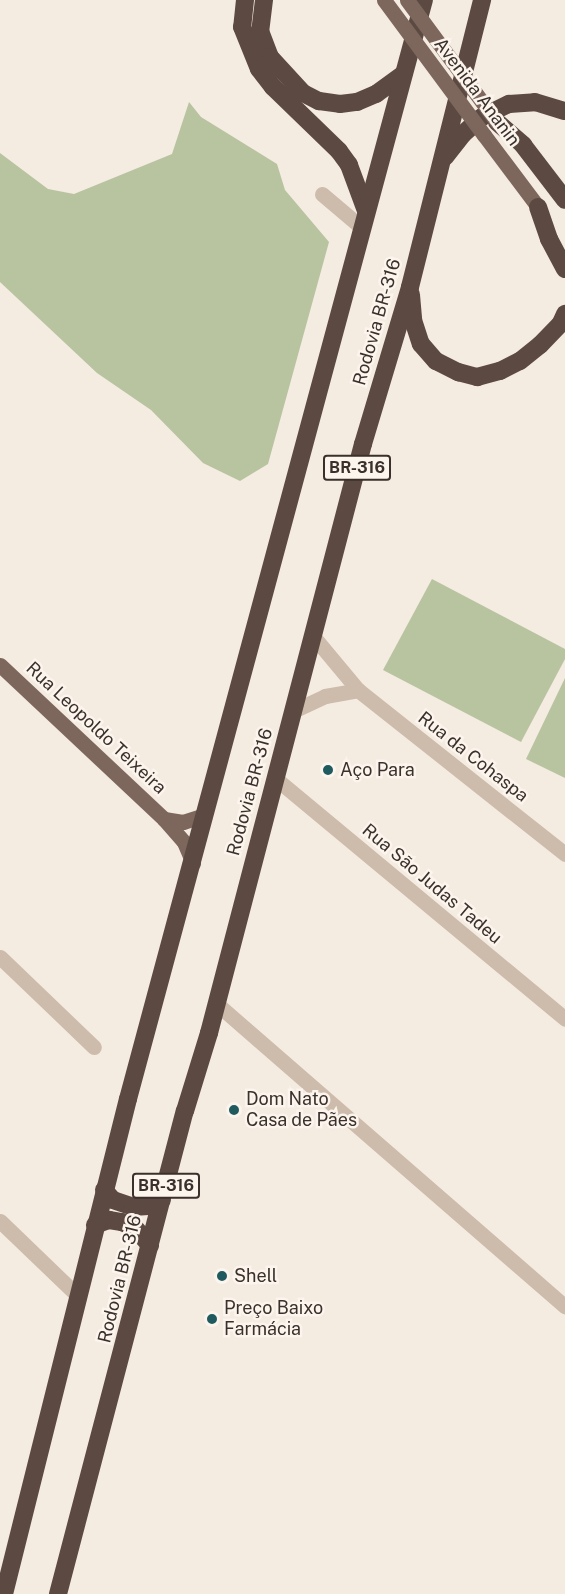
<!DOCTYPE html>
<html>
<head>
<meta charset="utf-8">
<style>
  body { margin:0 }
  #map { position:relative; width:565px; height:1594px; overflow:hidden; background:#f4ebe1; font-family:"Public Sans",sans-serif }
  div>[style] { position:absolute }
  .green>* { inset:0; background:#b8c4a0 }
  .minor>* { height:15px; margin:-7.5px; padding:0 7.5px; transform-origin:7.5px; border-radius:7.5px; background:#cdbbac }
  .major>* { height:15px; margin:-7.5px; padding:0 7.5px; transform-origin:7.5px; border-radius:7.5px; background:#7d675c }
  .highway>* { height:18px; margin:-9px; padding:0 9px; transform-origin:9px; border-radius:9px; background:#5c4a42 }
  .major-bridge>* { height:15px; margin:-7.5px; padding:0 7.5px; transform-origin:7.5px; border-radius:7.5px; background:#7d675c }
  .dots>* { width:16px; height:16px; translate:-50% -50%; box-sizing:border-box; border:3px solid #fbf5ee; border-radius:50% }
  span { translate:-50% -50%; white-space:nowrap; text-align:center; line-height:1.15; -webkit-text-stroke:5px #fbf5ee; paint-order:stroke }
  .shield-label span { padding:2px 4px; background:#fbf5ee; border:2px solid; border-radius:4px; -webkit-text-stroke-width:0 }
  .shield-label { font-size:16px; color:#3b302b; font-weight:700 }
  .street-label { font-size:18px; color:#3b302b }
  .poi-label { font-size:18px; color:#3b302b }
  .left { translate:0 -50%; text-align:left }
</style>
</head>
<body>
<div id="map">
  <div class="green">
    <div style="clip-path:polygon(189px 102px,201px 117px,277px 164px,285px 190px,329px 242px,268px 464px,240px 481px,203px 463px,151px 410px,97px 373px,0 282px,0 153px,48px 189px,74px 194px,172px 154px)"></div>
    <div style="clip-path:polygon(432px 579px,565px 649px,565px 659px,521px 742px,383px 670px)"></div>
    <div style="clip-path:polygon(565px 678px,565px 778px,526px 759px)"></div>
  </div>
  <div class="minor">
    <div style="left:322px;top:194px;width:51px;rotate:40.2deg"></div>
    <div style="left:313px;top:636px;width:70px;rotate:50.2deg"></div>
    <div style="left:358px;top:690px;width:264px;rotate:38.4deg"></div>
    <div style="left:293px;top:711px;width:35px;rotate:-25deg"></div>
    <div style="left:325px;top:696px;width:34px;rotate:-10deg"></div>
    <div style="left:275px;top:778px;width:377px;rotate:39.7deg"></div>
    <div style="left:0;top:957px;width:130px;rotate:43.8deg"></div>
    <div style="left:217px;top:1004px;width:461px;rotate:41deg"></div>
    <div style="left:0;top:1221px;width:107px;rotate:43.9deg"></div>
  </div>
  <div class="major">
    <div style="left:484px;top:135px;width:90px;rotate:53.1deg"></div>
    <div style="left:0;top:665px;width:225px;rotate:43.2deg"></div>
    <div style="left:164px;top:819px;width:30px;rotate:49deg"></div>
    <div style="left:184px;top:842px;width:23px;rotate:67deg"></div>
    <div style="left:164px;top:819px;width:19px;rotate:9deg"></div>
    <div style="left:183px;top:822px;width:23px;rotate:-18deg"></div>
  </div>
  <div class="highway">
    <div style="left:245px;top:0;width:27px;rotate:96deg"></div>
    <div style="left:242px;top:27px;width:45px;rotate:68deg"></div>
    <div style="left:259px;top:69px;width:23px;rotate:52deg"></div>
    <div style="left:273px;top:87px;width:92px;rotate:44.1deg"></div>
    <div style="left:339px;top:151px;width:17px;rotate:54deg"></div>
    <div style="left:349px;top:165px;width:49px;rotate:69.7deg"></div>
    <div style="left:264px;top:0;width:31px;rotate:97deg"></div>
    <div style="left:260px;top:31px;width:28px;rotate:69deg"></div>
    <div style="left:270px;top:57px;width:49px;rotate:47.5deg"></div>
    <div style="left:303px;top:93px;width:18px;rotate:27deg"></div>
    <div style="left:319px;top:101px;width:21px;rotate:8deg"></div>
    <div style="left:340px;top:104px;width:17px;rotate:-7deg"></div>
    <div style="left:357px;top:102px;width:21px;rotate:-23deg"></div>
    <div style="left:376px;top:94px;width:34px;rotate:-36deg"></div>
    <div style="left:497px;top:122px;width:35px;rotate:41deg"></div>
    <div style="left:523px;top:145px;width:69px;rotate:52.6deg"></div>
    <div style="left:445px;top:157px;width:29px;rotate:-52deg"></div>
    <div style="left:463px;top:134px;width:25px;rotate:-42deg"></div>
    <div style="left:482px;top:117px;width:30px;rotate:-26deg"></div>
    <div style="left:509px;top:104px;width:26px;rotate:-4deg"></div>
    <div style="left:535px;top:102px;width:31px;rotate:17deg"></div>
    <div style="left:538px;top:207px;width:34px;rotate:71deg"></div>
    <div style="left:549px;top:239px;width:34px;rotate:62deg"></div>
    <div style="left:411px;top:295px;width:25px;rotate:85deg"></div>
    <div style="left:413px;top:320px;width:25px;rotate:72deg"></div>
    <div style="left:421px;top:344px;width:23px;rotate:49deg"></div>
    <div style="left:436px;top:361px;width:25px;rotate:27deg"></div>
    <div style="left:458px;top:372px;width:20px;rotate:15deg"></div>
    <div style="left:477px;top:377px;width:24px;rotate:-15deg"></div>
    <div style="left:500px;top:371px;width:22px;rotate:-27deg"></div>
    <div style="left:520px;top:361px;width:26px;rotate:-39deg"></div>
    <div style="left:540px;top:345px;width:30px;rotate:-46deg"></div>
    <div style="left:561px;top:323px;width:10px;rotate:-66deg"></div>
    <div style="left:104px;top:1190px;width:13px;rotate:48deg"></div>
    <div style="left:113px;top:1200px;width:21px;rotate:19deg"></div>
    <div style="left:133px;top:1207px;width:15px;rotate:-4deg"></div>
    <div style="left:148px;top:1206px;width:15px;rotate:-23deg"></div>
    <div style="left:95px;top:1225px;width:15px;rotate:-20deg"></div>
    <div style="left:109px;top:1220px;width:13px;rotate:9deg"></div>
    <div style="left:122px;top:1222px;width:14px;rotate:25deg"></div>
    <div style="left:135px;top:1228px;width:23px;rotate:49deg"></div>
    <div style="left:4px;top:1594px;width:510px;rotate:-75.94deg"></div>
    <div style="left:128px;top:1099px;width:1138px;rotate:-74.93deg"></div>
    <div style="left:58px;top:1594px;width:499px;rotate:-75.3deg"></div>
    <div style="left:185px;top:1111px;width:82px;rotate:-72.9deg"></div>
    <div style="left:209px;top:1033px;width:609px;rotate:-75.35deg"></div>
    <div style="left:363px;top:444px;width:164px;rotate:-73.3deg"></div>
    <div style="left:410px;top:287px;width:296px;rotate:-75.9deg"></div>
  </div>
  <div class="major-bridge">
    <div style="left:384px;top:0;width:168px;rotate:53.5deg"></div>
    <div style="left:407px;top:0;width:152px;rotate:53.6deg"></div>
  </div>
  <div class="dots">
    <div style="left:328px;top:770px;background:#1f5a5e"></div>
    <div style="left:234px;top:1110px;background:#1f5a5e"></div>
    <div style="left:222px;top:1276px;background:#1f5a5e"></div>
    <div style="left:212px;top:1319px;background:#1f5a5e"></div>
  </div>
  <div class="shield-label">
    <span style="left:357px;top:468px">BR-316</span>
    <span style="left:166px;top:1186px">BR-316</span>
  </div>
  <div class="street-label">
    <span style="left:477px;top:92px;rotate:53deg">Avenida Ananin</span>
    <span style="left:377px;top:322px;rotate:-74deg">Rodovia BR-316</span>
    <span style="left:96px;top:728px;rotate:43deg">Rua Leopoldo Teixeira</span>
    <span style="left:473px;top:757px;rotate:38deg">Rua da Cohaspa</span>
    <span style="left:250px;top:792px;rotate:-75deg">Rodovia BR-316</span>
    <span style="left:432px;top:884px;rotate:40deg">Rua São Judas Tadeu</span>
    <span style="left:120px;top:1279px;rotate:-76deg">Rodovia BR-316</span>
  </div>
  <div class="poi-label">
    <span class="left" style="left:340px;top:770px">Aço Para</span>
    <span class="left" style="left:246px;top:1110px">Dom Nato<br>Casa de Pães</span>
    <span class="left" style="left:234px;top:1276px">Shell</span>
    <span class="left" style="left:224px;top:1319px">Preço Baixo<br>Farmácia</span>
  </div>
</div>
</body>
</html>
